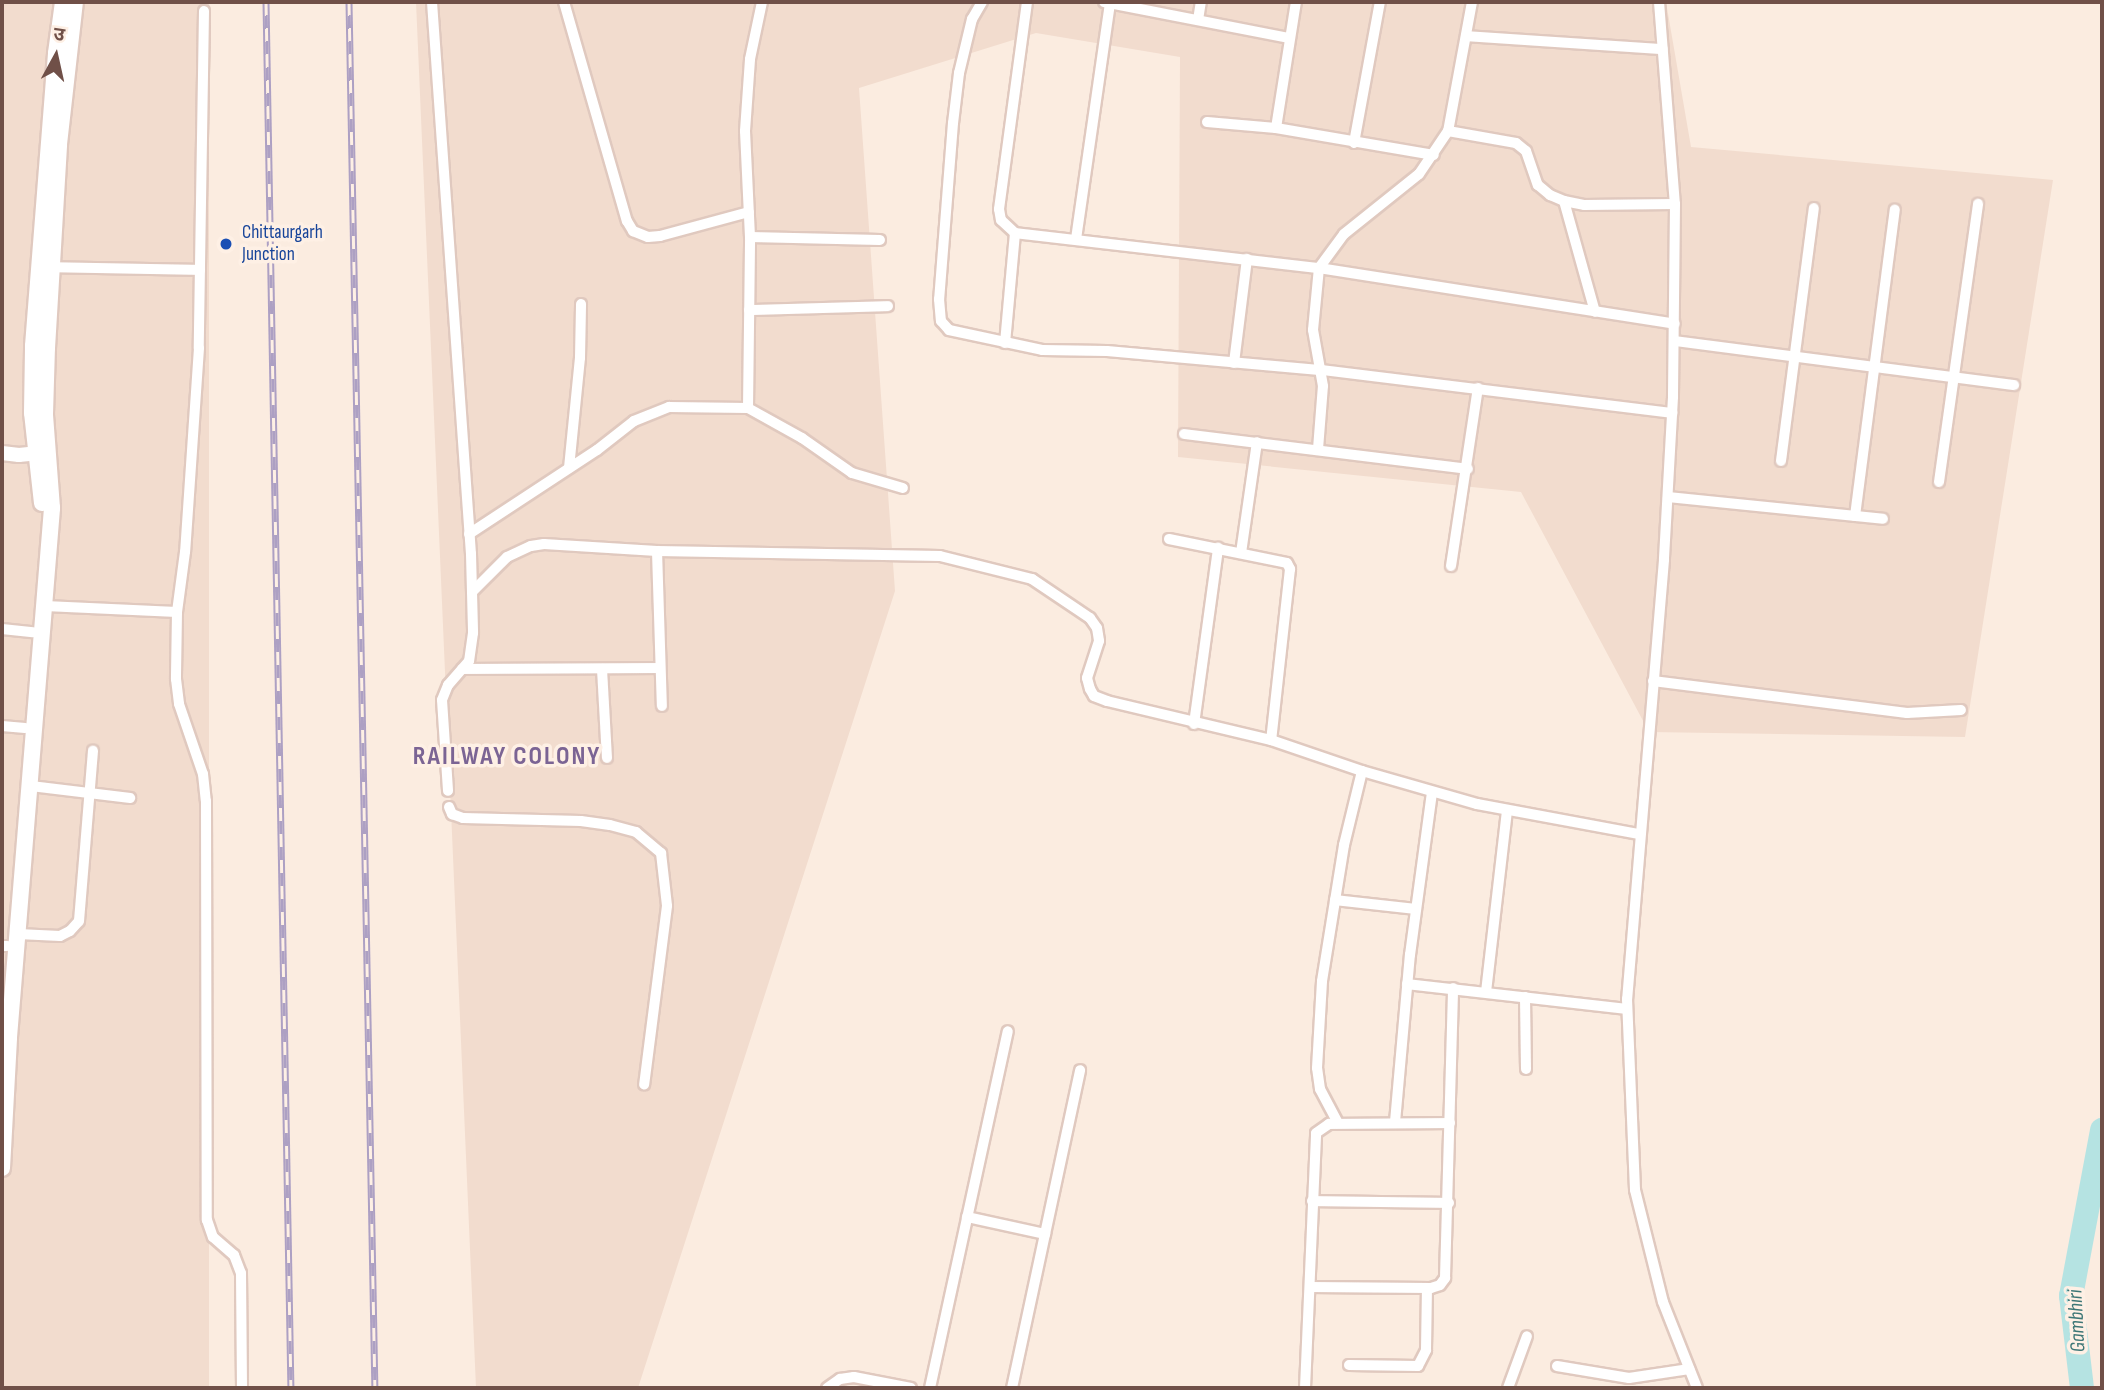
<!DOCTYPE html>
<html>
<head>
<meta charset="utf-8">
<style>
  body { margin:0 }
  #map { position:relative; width:2104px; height:1390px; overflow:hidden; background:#fbece0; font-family:"Sofia Sans Condensed","Noto Sans Devanagari",sans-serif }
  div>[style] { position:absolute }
  .residential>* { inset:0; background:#f2dcce; transform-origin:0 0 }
  .river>* { height:24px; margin:-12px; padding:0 12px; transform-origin:12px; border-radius:12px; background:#b5e3e2 }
  .roads { filter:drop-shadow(2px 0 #e0c9bf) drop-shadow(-2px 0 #e0c9bf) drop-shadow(0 2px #e0c9bf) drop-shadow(0 -2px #e0c9bf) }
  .minor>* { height:10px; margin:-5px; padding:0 5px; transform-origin:5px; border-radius:5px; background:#fff }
  .tertiary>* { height:14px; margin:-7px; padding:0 7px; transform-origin:7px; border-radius:7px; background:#fff }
  .secondary>* { height:16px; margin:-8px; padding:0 8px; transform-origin:8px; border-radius:8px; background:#fff }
  .rail>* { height:7px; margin-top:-3.5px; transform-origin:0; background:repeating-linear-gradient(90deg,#fef0e5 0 13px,#ada0c3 0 26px); box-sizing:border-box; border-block:2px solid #ada0c3 }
  .dots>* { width:19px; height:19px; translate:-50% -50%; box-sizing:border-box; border:4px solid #fef0e5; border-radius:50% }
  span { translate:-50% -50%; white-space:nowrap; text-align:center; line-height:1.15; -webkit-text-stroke:7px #fef0e5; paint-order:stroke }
  .transit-label { font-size:19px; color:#164399 }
  .left { translate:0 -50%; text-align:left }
  .water-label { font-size:21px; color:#3d7676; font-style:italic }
  .district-label { font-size:26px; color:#7b6494; font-weight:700; letter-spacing:2px }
  .frame { position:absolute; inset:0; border:4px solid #705048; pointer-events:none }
  .north { position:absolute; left:21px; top:21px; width:70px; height:70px; -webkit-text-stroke:5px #fef0e5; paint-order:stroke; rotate:8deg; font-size:19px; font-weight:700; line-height:28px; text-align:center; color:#705048 }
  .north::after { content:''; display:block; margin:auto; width:24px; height:32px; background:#705048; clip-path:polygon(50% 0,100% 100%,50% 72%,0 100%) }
</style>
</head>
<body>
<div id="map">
  <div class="residential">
    <div style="left:2px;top:2px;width:207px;height:1386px"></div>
    <div style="clip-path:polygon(416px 2px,1666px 2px,1691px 147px,2053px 180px,1965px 737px,1649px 732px,1521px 492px,1178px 457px,1180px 57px,1036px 33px,859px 88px,895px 591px,638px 1388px,476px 1388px)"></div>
  </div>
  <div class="river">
    <div style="left:2082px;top:1388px;width:93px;rotate:-96.8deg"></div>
    <div style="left:2071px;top:1296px;width:169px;rotate:-79.4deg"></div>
  </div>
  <div class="roads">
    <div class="minor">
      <div style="left:432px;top:2px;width:553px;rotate:85.96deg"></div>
      <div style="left:471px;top:554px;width:79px;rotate:88.5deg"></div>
      <div style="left:473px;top:633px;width:28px;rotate:98deg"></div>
      <div style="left:469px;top:661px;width:32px;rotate:131deg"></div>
      <div style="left:448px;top:685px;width:16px;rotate:112deg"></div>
      <div style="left:442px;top:700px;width:91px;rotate:86.2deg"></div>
      <div style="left:564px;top:2px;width:228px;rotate:74deg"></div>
      <div style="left:627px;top:221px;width:12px;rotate:59deg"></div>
      <div style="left:633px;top:231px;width:16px;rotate:22deg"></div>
      <div style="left:648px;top:237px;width:12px;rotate:-5deg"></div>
      <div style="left:660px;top:236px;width:92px;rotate:-15.1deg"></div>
      <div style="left:982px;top:2px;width:20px;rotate:120deg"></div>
      <div style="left:972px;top:19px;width:56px;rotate:103.5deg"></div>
      <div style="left:959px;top:73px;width:50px;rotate:96.8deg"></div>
      <div style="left:953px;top:123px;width:177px;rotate:94.5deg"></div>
      <div style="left:939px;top:299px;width:22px;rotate:85deg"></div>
      <div style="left:941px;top:321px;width:12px;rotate:48deg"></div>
      <div style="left:949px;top:330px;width:95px;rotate:12.1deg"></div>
      <div style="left:1042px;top:350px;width:65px;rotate:0.9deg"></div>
      <div style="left:1107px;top:351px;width:216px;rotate:5.1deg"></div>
      <div style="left:1322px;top:370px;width:353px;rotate:7deg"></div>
      <div style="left:1027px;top:2px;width:209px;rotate:97.7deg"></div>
      <div style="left:999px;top:209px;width:11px;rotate:80deg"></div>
      <div style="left:1001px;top:220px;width:19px;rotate:43deg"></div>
      <div style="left:1015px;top:233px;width:306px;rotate:6.6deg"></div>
      <div style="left:1319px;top:268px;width:360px;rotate:8.9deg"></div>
      <div style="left:1104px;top:2px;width:189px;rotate:11deg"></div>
      <div style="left:1472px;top:2px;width:131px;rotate:100.5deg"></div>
      <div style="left:1448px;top:131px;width:69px;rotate:10deg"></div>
      <div style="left:1516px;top:143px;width:13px;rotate:39deg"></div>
      <div style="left:1526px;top:151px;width:36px;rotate:71deg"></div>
      <div style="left:1538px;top:185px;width:16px;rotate:40deg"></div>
      <div style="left:1550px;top:195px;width:15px;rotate:23deg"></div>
      <div style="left:1564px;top:201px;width:20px;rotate:11deg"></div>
      <div style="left:1584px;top:205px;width:91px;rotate:-0.6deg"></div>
      <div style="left:1659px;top:2px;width:203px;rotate:85.5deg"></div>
      <div style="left:1675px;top:204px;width:193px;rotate:90.6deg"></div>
      <div style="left:1673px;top:397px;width:163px;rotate:93.2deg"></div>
      <div style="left:1664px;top:560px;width:441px;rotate:94.8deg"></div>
      <div style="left:1627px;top:999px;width:191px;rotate:87.6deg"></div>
      <div style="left:1635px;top:1190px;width:115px;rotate:76deg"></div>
      <div style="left:1663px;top:1302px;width:92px;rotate:68.4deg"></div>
      <div style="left:204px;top:11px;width:337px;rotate:90.9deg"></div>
      <div style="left:199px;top:348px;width:204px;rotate:93.9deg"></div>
      <div style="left:185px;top:552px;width:61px;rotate:97.6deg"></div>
      <div style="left:177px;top:612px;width:67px;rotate:90.9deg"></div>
      <div style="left:176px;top:679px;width:25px;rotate:83deg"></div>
      <div style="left:179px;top:704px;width:74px;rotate:71.1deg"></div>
      <div style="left:203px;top:774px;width:27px;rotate:84deg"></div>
      <div style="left:206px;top:801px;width:419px;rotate:89.9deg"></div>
      <div style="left:207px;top:1220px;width:18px;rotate:71deg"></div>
      <div style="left:213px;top:1237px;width:28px;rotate:41deg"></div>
      <div style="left:234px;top:1255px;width:19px;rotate:69deg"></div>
      <div style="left:241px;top:1273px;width:115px;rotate:89.5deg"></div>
      <div style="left:1198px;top:20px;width:18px;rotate:-81deg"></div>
      <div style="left:1466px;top:36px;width:197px;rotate:3.8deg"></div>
      <div style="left:1207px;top:122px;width:69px;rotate:5deg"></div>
      <div style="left:1276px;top:128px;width:160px;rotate:9.7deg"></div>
      <div style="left:1276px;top:128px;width:128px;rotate:-81deg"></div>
      <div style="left:1354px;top:143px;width:143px;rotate:-79.6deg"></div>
      <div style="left:1564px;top:201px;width:115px;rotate:74.4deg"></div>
      <div style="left:750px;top:237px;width:130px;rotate:1.3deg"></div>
      <div style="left:1076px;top:239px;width:239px;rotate:-81.8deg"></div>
      <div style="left:46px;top:267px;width:154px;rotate:1.1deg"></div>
      <div style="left:749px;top:310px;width:139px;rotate:-1.6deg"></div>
      <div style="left:1675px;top:341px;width:342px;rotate:7.4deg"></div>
      <div style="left:1005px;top:343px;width:110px;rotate:-84.8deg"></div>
      <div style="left:1234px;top:363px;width:105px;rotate:-82.9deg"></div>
      <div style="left:748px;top:408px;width:171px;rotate:-89.3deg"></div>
      <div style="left:750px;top:237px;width:106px;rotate:-92.7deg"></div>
      <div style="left:745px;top:131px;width:72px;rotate:-86deg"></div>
      <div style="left:750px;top:59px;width:58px;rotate:-78.1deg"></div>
      <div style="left:1184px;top:434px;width:286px;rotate:7deg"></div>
      <div style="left:1318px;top:449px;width:63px;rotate:-85.5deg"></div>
      <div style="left:1323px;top:386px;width:57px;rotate:-100.1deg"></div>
      <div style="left:1313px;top:330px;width:62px;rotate:-84.5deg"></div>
      <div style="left:1319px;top:268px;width:42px;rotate:-53.7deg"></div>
      <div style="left:1344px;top:234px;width:96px;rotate:-38.7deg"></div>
      <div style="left:1419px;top:174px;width:52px;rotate:-56deg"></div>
      <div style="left:1781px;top:461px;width:255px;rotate:-82.6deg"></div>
      <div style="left:569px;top:468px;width:111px;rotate:-84.3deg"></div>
      <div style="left:580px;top:358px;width:54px;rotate:-88.9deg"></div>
      <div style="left:1939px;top:482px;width:281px;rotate:-82deg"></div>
      <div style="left:1668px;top:497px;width:216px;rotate:5.8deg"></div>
      <div style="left:1855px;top:516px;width:309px;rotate:-82.6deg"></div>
      <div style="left:469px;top:534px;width:153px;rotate:-33.3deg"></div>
      <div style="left:597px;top:450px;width:47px;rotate:-38.1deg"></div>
      <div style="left:634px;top:421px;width:38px;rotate:-22deg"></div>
      <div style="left:669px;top:407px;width:79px;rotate:0.7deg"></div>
      <div style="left:748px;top:408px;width:62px;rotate:29.1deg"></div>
      <div style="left:802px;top:438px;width:61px;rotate:35deg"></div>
      <div style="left:852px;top:473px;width:53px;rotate:16.4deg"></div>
      <div style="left:1169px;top:539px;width:120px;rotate:11.5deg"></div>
      <div style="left:1287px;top:563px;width:7px;rotate:63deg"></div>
      <div style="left:1290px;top:569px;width:172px;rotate:96.3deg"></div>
      <div style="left:657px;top:551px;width:155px;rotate:88.2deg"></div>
      <div style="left:1241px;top:553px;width:112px;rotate:-81.8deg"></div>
      <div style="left:1451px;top:566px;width:180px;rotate:-81.4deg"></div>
      <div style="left:472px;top:592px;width:49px;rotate:-45deg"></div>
      <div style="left:507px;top:557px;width:26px;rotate:-25deg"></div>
      <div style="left:531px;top:546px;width:13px;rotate:-9deg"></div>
      <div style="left:544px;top:544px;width:113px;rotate:3.5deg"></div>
      <div style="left:657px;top:551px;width:283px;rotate:1deg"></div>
      <div style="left:940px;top:556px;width:95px;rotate:14deg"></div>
      <div style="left:1032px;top:579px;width:70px;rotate:33.9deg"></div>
      <div style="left:1090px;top:618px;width:12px;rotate:55deg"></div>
      <div style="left:1097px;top:628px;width:13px;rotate:81deg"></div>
      <div style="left:1099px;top:641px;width:39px;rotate:108deg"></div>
      <div style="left:1087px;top:678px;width:11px;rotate:75deg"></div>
      <div style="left:1090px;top:689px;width:8px;rotate:60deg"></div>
      <div style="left:1094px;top:696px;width:14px;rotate:21deg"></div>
      <div style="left:1107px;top:701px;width:169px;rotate:13.4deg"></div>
      <div style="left:1271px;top:740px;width:96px;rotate:18.8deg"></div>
      <div style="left:1362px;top:771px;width:120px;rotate:16deg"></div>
      <div style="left:1477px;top:804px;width:165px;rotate:10.5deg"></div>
      <div style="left:45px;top:606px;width:132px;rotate:2.6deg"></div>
      <div style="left:2px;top:629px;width:31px;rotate:6deg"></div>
      <div style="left:462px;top:669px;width:198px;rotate:-0.3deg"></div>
      <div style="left:602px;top:669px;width:89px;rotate:86.8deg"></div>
      <div style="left:1653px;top:681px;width:256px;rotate:7.2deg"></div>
      <div style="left:1907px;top:713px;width:54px;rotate:-3.2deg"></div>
      <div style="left:1194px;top:724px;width:178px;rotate:-82.2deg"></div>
      <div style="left:2px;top:726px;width:23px;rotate:5deg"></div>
      <div style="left:31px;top:786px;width:100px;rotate:6.9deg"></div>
      <div style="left:449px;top:807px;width:8px;rotate:67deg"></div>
      <div style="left:452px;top:814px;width:12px;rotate:20deg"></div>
      <div style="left:463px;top:818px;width:118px;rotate:1.5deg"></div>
      <div style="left:581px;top:821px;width:29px;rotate:8deg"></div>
      <div style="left:610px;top:825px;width:27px;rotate:15deg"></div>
      <div style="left:636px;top:832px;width:33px;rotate:40deg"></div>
      <div style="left:661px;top:853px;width:53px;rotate:83.5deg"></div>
      <div style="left:667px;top:906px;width:180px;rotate:97.3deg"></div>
      <div style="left:1335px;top:900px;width:81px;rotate:6.3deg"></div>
      <div style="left:18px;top:934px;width:42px;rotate:2.7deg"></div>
      <div style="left:60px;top:936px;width:11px;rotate:-27deg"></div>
      <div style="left:70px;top:931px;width:13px;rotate:-48deg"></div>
      <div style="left:79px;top:921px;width:171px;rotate:-85.3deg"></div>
      <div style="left:2px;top:946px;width:5px"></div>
      <div style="left:1407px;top:984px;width:221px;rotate:6.5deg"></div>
      <div style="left:1486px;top:992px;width:182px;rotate:-83.4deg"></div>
      <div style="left:1525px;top:997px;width:72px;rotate:89.2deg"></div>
      <div style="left:1395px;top:1122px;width:168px;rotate:-84.9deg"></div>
      <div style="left:1410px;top:955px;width:163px;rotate:-82.3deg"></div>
      <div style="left:1338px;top:1123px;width:38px;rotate:-118deg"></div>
      <div style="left:1320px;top:1089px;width:21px;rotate:-98deg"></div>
      <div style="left:1317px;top:1068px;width:87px;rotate:-86.7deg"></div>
      <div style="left:1322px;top:981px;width:138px;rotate:-80.8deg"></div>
      <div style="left:1344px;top:845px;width:76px;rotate:-76.3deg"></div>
      <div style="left:1312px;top:1201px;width:137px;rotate:0.8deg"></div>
      <div style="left:967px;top:1217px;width:80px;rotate:12.3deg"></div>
      <div style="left:1310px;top:1287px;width:121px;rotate:0.5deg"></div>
      <div style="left:1431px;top:1288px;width:9px;rotate:-18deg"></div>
      <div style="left:1440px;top:1285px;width:9px;rotate:-54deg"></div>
      <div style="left:1445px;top:1278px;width:290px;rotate:-88.4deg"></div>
      <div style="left:1349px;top:1365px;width:69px;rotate:0.8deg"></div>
      <div style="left:1418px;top:1366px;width:18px;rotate:-63deg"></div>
      <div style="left:1426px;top:1350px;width:62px;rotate:-89.1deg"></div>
      <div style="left:1557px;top:1366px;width:73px;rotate:9.5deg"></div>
      <div style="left:1629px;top:1378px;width:61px;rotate:-8.5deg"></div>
      <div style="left:827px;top:1388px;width:16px;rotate:-35deg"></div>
      <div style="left:840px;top:1379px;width:14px;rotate:-8deg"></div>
      <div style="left:854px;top:1377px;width:58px;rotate:10.9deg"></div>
      <div style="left:930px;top:1388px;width:365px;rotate:-77.7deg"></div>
      <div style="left:1012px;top:1388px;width:325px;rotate:-77.9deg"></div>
      <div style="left:1305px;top:1388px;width:255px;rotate:-87.5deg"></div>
      <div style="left:1316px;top:1133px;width:16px;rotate:-35deg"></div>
      <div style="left:1329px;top:1124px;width:121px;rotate:-0.5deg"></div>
      <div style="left:1508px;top:1388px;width:55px;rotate:-69.9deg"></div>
    </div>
    <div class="tertiary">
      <div style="left:2px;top:453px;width:17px;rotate:7deg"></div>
      <div style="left:19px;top:455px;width:27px;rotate:-6deg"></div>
    </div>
    <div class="secondary">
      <div style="left:42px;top:503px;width:91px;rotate:-96.3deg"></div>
      <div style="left:32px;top:413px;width:67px;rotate:-89.1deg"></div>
      <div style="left:33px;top:346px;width:294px;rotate:-85.5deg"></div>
      <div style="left:56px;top:53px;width:51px;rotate:-82.2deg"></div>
      <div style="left:2px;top:1168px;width:131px;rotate:-86.9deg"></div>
      <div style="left:9px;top:1037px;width:531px;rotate:-85.35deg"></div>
      <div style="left:52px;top:508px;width:94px;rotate:-94.3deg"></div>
      <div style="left:45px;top:414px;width:66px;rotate:-88.3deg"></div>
      <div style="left:47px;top:348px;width:204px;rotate:-86.6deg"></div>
      <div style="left:59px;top:144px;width:143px;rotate:-83.6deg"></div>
    </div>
  </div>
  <div class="rail">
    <div style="left:266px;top:2px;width:1386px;rotate:88.97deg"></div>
    <div style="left:349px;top:2px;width:1386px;rotate:88.93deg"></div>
  </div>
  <div class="dots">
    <div style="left:226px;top:244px;background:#1a4fb4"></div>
  </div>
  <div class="transit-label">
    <span class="left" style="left:242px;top:244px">Chittaurgarh<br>Junction</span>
  </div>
  <div class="water-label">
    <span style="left:2077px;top:1321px;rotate:-93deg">Gambhiri</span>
  </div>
  <div class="district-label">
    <span style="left:507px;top:757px">RAILWAY COLONY</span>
  </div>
  <div class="frame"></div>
  <div class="north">उ</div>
</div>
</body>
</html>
